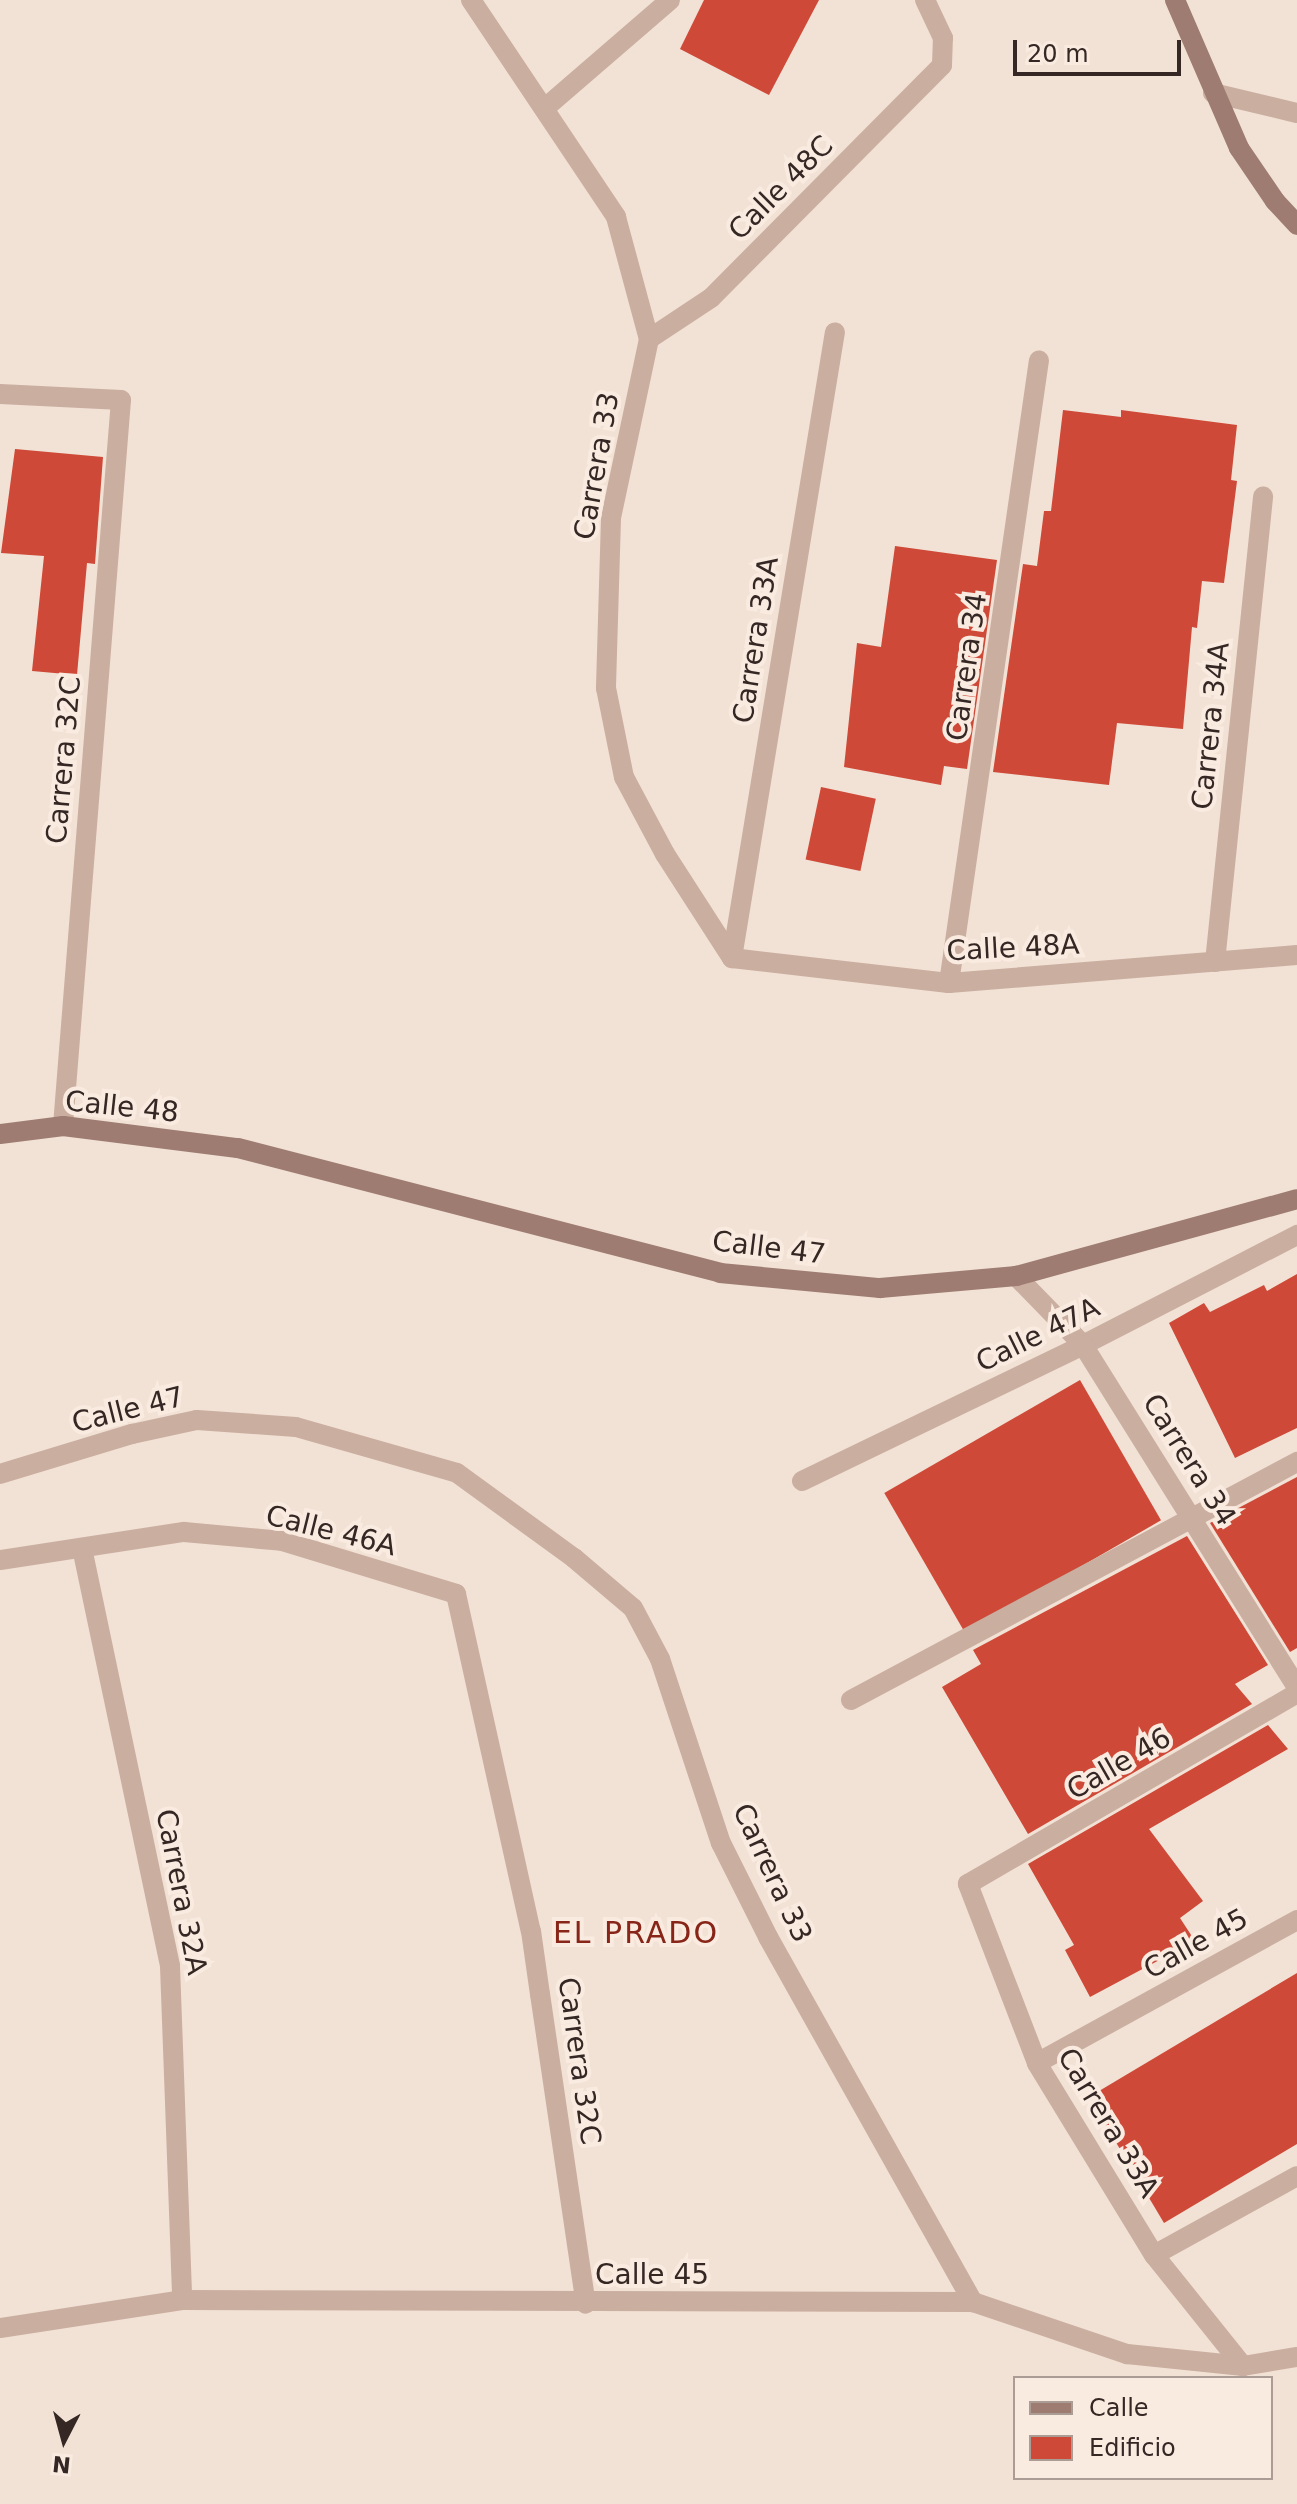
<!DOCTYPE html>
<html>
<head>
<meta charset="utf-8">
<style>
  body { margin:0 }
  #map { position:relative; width:1297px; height:2504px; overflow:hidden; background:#f2e1d5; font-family:"DejaVu Sans",sans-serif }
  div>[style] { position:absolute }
  .building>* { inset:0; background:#ce4937; transform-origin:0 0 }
  .pedestrian>* { height:20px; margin:-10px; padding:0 10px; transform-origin:10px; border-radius:10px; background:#caaea0 }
  .minor>* { height:20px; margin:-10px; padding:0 10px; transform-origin:10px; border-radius:10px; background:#caaea0 }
  .tertiary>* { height:20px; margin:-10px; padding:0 10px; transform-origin:10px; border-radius:10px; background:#caaea0 }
  .secondary>* { height:20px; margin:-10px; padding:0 10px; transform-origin:10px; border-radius:10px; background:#9e7c72 }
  span { translate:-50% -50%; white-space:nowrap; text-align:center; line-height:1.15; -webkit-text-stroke:8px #faebe1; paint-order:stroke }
  .street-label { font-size:28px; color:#342724 }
  .neighbourhood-label { font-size:30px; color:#872518; letter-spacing:2px }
  .legend { position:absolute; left:1013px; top:2376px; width:260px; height:104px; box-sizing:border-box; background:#faebe1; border:2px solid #ab9d95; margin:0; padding:10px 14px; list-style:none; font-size:24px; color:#342724 }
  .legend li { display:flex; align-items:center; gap:16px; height:40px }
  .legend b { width:40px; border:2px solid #ab9d95 }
  .north { position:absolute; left:24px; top:2400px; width:80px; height:80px; -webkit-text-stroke:6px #faebe1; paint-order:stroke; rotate:186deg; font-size:22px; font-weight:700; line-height:32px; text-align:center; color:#342724 }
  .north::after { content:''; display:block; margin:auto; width:28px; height:36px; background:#342724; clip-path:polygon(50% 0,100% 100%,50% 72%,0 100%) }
  .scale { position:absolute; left:1013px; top:40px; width:168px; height:36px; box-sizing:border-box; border:4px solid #342724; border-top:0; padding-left:10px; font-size:24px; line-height:28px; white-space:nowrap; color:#342724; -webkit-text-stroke:6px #faebe1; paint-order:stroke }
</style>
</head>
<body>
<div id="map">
  <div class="building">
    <div style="clip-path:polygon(704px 0,819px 0,769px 95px,680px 49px)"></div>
    <div style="clip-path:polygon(1063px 410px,1121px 417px,1121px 410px,1237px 425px,1231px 480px,1237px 481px,1224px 583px,1202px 581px,1197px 628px,1192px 627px,1183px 729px,1117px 723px,1109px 785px,993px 772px,1023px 564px,1037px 566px,1044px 511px,1051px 511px)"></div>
    <div style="clip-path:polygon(15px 449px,103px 457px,95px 564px,87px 563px,77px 675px,32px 671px,44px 556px,1px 553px)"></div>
    <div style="clip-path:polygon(895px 546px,997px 560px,967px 769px,944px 766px,941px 785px,844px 767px,857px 643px,881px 647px)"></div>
    <div style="left:821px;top:787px;width:56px;height:74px;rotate:12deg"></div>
    <div style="clip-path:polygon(1297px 1274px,1297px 1428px,1235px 1458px,1169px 1323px,1204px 1303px,1210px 1312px,1264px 1285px,1267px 1291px)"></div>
    <div style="left:1080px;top:1380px;width:162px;height:226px;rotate:60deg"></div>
    <div style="clip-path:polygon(1297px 1477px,1297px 1648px,1290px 1652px,1210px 1523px)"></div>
    <div style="clip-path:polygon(1187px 1536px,1268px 1665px,1235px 1684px,1252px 1704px,1028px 1834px,942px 1687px,981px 1664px,973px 1650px)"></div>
    <div style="clip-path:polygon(1268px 1725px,1288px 1749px,1149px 1829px,1203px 1901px,1180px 1918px,1195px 1941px,1090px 1997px,1065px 1950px,1074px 1945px,1028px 1864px)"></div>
    <div style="clip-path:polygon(1297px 1973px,1297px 2144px,1164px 2223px,1089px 2097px)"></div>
  </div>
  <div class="pedestrian">
    <div style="left:1213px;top:93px;width:86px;rotate:13.4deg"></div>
    <div style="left:802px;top:1481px;width:312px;rotate:-25.8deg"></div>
    <div style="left:1083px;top:1345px;width:241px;rotate:-27.2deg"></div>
    <div style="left:184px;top:1532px;width:98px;rotate:5.2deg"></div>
    <div style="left:282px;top:1541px;width:182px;rotate:16.9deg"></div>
    <div style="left:456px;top:1594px;width:345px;rotate:77.5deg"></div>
    <div style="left:531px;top:1931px;width:64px;rotate:81.9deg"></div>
    <div style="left:1037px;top:2063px;width:297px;rotate:-28.8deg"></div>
  </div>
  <div class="minor">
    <div style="left:545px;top:108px;width:165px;rotate:-40.8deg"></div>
    <div style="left:649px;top:339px;width:74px;rotate:-33.5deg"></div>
    <div style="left:711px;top:298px;width:328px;rotate:-45.2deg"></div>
    <div style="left:942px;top:65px;width:27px;rotate:-88deg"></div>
    <div style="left:943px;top:38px;width:42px;rotate:-115.3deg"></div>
    <div style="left:0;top:394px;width:121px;rotate:2.8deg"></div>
    <div style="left:121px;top:400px;width:728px;rotate:94.57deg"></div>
    <div style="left:732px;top:958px;width:634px;rotate:-80.66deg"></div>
    <div style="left:1215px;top:962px;width:468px;rotate:-84.1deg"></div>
    <div style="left:949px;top:983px;width:629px;rotate:-81.78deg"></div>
    <div style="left:1016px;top:1276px;width:96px;rotate:45.8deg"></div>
    <div style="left:1083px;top:1345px;width:403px;rotate:58deg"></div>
    <div style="left:0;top:1474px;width:138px;rotate:-16.9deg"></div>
    <div style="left:132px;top:1434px;width:66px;rotate:-12.2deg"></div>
    <div style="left:197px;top:1420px;width:99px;rotate:4deg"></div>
    <div style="left:296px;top:1427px;width:167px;rotate:15.9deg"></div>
    <div style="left:457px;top:1473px;width:145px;rotate:36deg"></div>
    <div style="left:574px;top:1558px;width:77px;rotate:40.3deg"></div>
    <div style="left:633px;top:1608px;width:58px;rotate:62.1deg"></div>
    <div style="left:660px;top:1659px;width:194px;rotate:71.7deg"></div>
    <div style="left:721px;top:1843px;width:105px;rotate:63.4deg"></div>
    <div style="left:768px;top:1937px;width:419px;rotate:60.7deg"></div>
    <div style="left:82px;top:1548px;width:427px;rotate:78.1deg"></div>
    <div style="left:170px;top:1966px;width:334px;rotate:87.9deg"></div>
    <div style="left:0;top:1560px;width:186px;rotate:-8.7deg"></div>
    <div style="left:851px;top:1700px;width:506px;rotate:-28.09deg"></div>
    <div style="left:540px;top:1994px;width:313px;rotate:81.6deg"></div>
    <div style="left:1154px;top:2255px;width:163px;rotate:-28.9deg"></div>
    <div style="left:0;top:2328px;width:184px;rotate:-8.7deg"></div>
    <div style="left:182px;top:2300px;width:791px;rotate:0.14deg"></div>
    <div style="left:973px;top:2302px;width:163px;rotate:18.7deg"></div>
    <div style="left:1127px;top:2354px;width:117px;rotate:5.9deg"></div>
    <div style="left:1243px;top:2366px;width:55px;rotate:-9.5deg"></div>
    <div style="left:1243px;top:2366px;width:142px;rotate:-128.7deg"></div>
    <div style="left:1154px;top:2255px;width:225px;rotate:-121.4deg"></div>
    <div style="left:1037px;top:2063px;width:192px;rotate:-111.1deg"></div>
    <div style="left:968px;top:1884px;width:380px;rotate:-30.1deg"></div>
  </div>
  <div class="tertiary">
    <div style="left:471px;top:0;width:261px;rotate:56.2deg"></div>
    <div style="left:616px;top:217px;width:126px;rotate:74.9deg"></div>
    <div style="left:649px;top:339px;width:183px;rotate:102deg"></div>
    <div style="left:611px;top:518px;width:170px;rotate:91.7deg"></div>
    <div style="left:606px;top:688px;width:91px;rotate:78.6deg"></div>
    <div style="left:624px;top:777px;width:87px;rotate:62deg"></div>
    <div style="left:665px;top:854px;width:124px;rotate:57.2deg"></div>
    <div style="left:732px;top:958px;width:218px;rotate:6.6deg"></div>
    <div style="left:949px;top:983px;width:349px;rotate:-4.6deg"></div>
  </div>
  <div class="secondary">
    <div style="left:1175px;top:0;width:161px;rotate:66.6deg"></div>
    <div style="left:1239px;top:148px;width:64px;rotate:55.8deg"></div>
    <div style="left:1275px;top:201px;width:33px;rotate:47deg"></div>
    <div style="left:0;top:1134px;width:64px;rotate:-7.2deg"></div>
    <div style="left:63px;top:1126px;width:176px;rotate:7.2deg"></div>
    <div style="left:238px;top:1148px;width:498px;rotate:14.5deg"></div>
    <div style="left:720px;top:1273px;width:161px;rotate:5.4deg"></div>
    <div style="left:880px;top:1288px;width:137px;rotate:-5deg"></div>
    <div style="left:1016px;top:1276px;width:291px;rotate:-15.3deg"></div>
  </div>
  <div class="street-label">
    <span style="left:781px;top:188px;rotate:-45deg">Calle 48C</span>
    <span style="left:597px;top:466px;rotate:-80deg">Carrera 33</span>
    <span style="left:756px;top:640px;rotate:-81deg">Carrera 33A</span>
    <span style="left:967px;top:667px;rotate:-82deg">Carrera 34</span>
    <span style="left:1211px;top:726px;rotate:-84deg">Carrera 34A</span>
    <span style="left:64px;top:760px;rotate:-85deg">Carrera 32C</span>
    <span style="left:1013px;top:948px;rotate:-3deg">Calle 48A</span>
    <span style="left:122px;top:1107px;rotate:6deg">Calle 48</span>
    <span style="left:769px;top:1248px;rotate:7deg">Calle 47</span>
    <span style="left:1038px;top:1335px;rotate:-26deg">Calle 47A</span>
    <span style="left:128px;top:1410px;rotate:-14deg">Calle 47</span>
    <span style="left:1189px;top:1460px;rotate:58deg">Carrera 34</span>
    <span style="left:331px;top:1531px;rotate:14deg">Calle 46A</span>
    <span style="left:1119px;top:1764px;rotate:-30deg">Calle 46</span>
    <span style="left:772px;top:1873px;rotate:65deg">Carrera 33</span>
    <span style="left:181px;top:1892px;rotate:79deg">Carrera 32A</span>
    <span style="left:1196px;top:1944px;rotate:-29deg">Calle 45</span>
    <span style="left:579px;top:2061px;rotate:82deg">Carrera 32C</span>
    <span style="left:1108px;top:2123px;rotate:59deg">Carrera 33A</span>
    <span style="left:652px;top:2275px">Calle 45</span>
  </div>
  <div class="neighbourhood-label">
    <span style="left:636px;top:1933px">EL PRADO</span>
  </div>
  <ul class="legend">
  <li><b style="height:10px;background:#9e7c72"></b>Calle</li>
  <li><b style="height:22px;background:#ce4937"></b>Edificio</li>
  </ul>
  <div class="north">N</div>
  <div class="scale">20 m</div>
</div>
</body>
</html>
